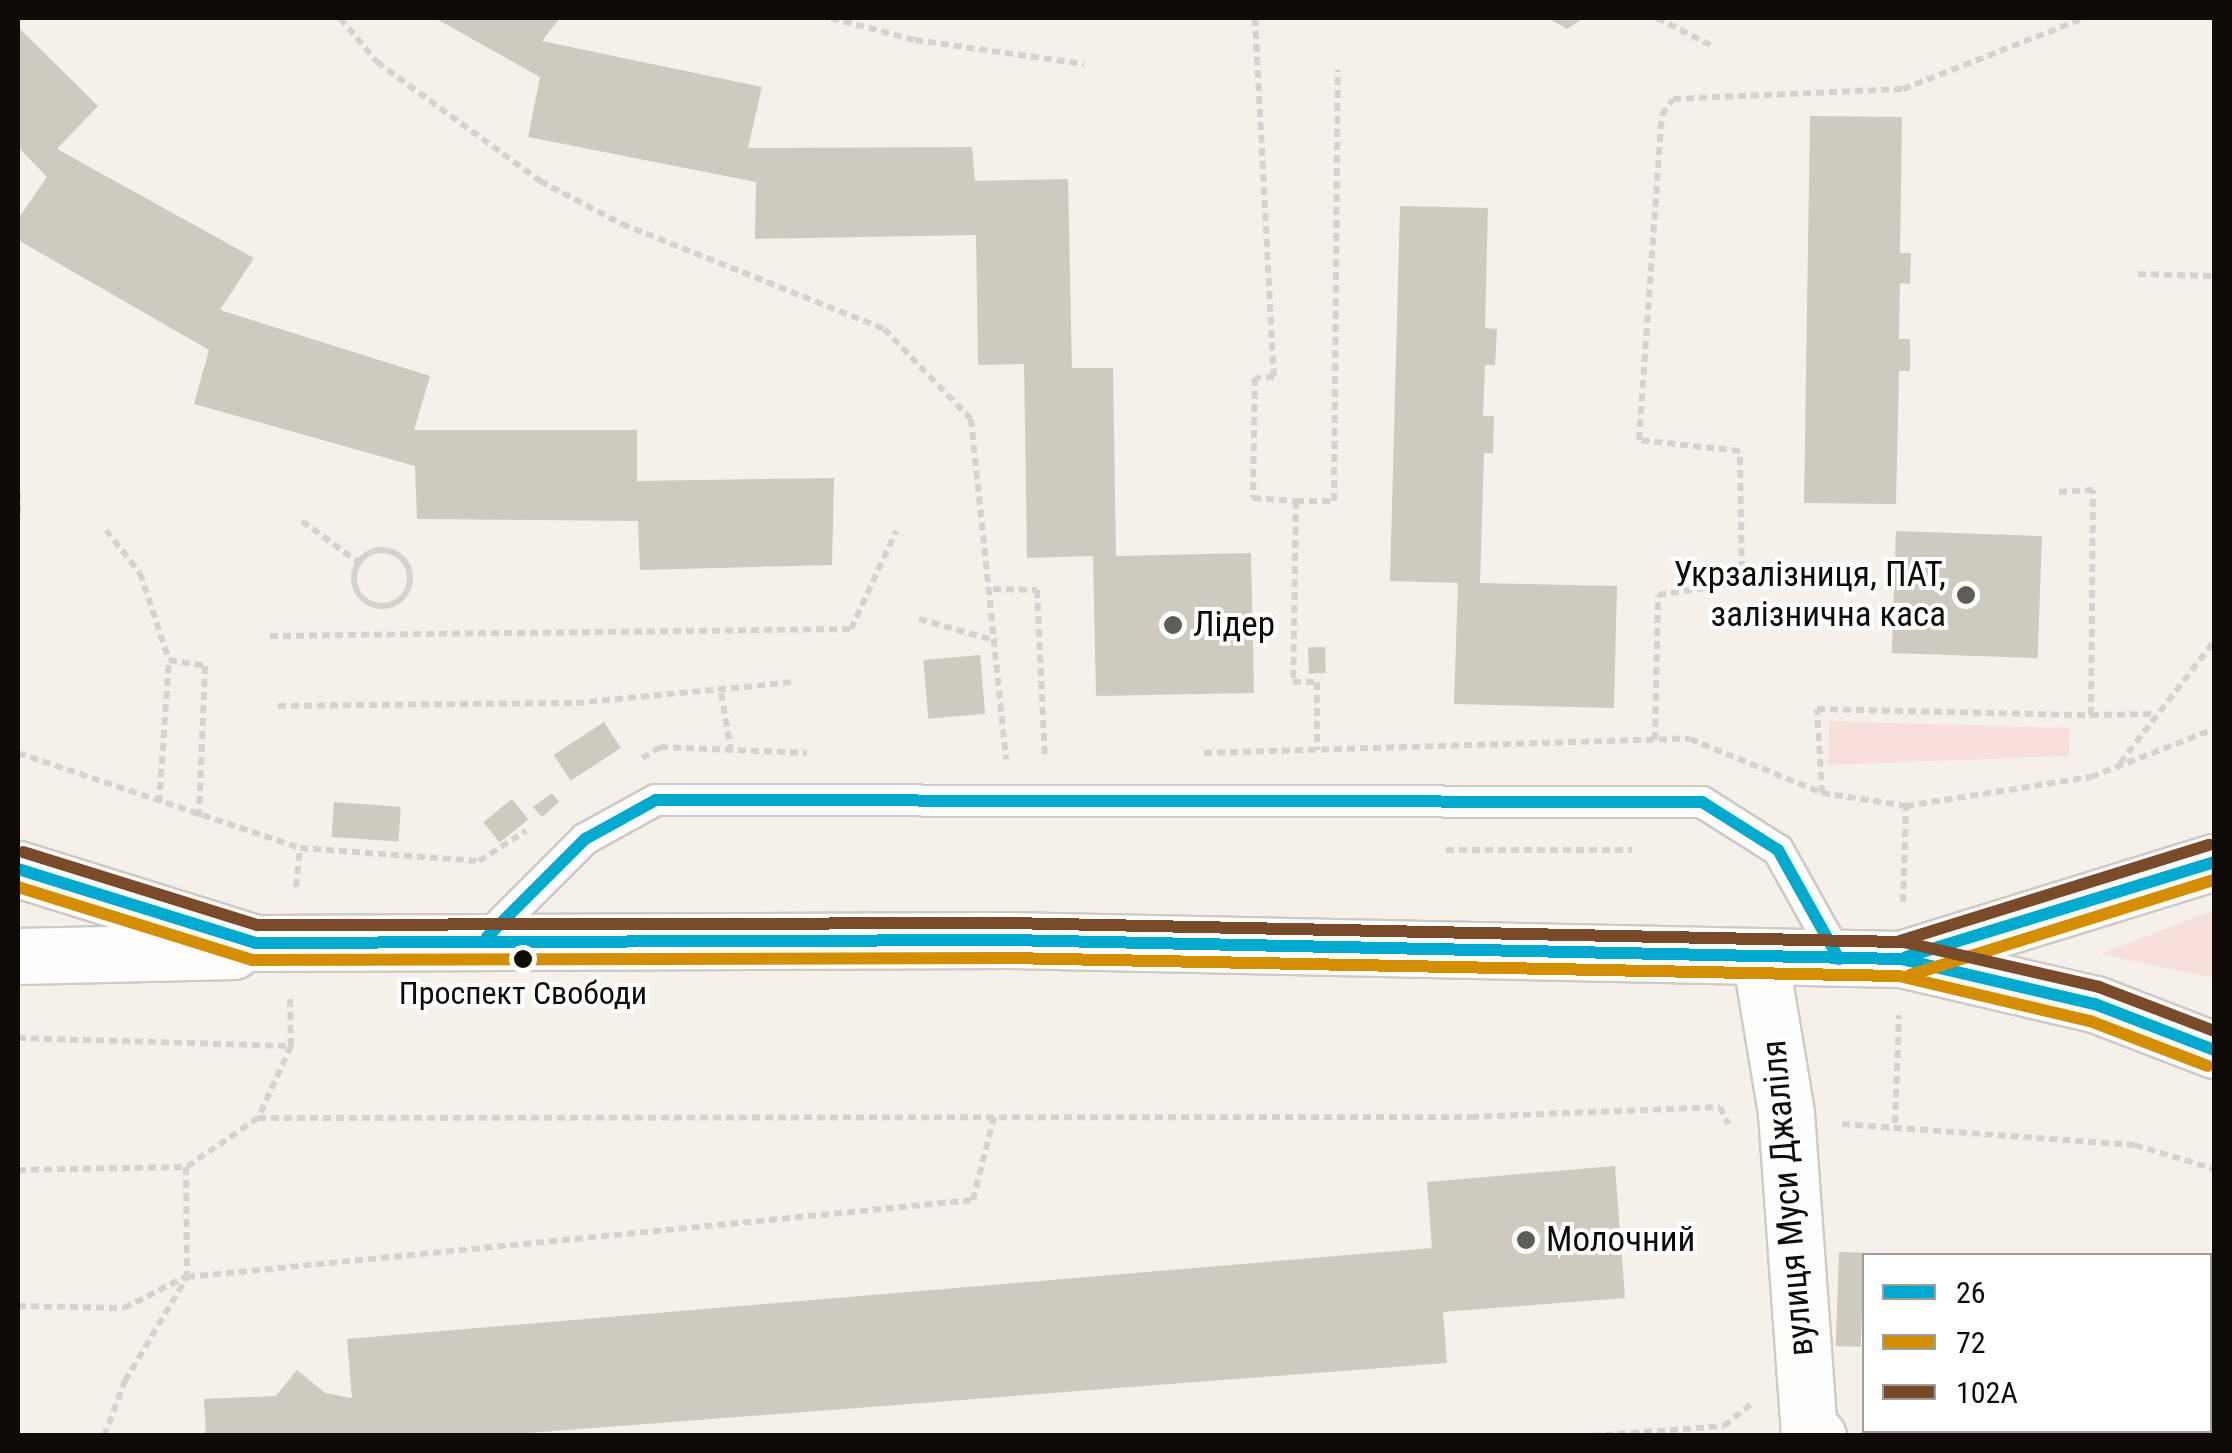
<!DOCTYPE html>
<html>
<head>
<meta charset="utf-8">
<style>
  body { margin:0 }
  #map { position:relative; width:2232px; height:1453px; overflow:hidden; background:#f6f0ea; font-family:"Roboto Condensed",sans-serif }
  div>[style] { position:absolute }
  .green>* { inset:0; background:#f7e0db }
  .building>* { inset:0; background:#cecabf; transform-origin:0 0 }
  .path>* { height:6px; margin-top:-3px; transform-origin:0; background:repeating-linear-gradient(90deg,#d5d3d1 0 8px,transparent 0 13px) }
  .path>.ring { margin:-3px; padding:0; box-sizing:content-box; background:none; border:6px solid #d5d3d1; border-radius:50% }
  .roads { filter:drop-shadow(2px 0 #cecac5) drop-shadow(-2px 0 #cecac5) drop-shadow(0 2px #cecac5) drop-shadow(0 -2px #cecac5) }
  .lane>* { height:30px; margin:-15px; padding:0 15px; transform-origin:15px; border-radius:15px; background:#fefdfc }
  .street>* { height:55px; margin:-27.5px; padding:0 27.5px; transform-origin:27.5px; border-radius:27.5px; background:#fefdfc }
  .secondary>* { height:55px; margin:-27.5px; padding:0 27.5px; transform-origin:27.5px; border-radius:27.5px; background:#fefdfc }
  .bus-1>* { height:12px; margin:-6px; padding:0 6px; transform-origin:6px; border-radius:6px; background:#00a9ce }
  .bus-2>* { height:12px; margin:-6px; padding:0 6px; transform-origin:6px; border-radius:6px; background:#d48f01 }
  .bus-3>* { height:12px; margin:-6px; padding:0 6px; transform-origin:6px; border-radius:6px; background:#7a4b2a }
  .dots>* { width:28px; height:28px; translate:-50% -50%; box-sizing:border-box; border:5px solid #fff; border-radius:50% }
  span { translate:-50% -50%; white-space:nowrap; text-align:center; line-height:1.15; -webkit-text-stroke:8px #fff; paint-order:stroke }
  .bus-label { font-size:32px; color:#0f0c08 }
  .poi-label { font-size:35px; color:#0f0c08 }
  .right { translate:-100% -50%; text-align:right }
  .left { translate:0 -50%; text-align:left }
  .street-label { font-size:35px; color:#0f0c08 }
  .frame { position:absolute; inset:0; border:20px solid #0f0c08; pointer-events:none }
  .legend { position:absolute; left:1862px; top:1253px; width:350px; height:180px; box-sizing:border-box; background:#fff; border:2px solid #9f9e9c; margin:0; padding:12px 18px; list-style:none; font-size:30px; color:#0f0c08 }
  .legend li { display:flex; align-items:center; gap:20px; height:50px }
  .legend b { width:50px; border:2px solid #9f9e9c }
</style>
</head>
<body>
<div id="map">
  <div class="green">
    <div style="clip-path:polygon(1829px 721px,2070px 728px,2069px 756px,1828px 765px)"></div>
    <div style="clip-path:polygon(2214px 910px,2214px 978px,2100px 954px)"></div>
  </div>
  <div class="building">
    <div style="clip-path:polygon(435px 18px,560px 18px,542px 41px,762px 87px,748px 148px,972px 147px,975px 181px,1068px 179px,1072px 368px,1113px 368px,1116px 556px,1251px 553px,1254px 693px,1096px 696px,1093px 556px,1027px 558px,1024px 364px,978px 365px,976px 235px,755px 239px,756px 182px,528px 137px,540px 77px)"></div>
    <div style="clip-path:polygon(1548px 18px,1583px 18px,1567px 29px)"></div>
    <div style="clip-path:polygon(18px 27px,98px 106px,57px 149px,254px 258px,220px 310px,430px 376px,414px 430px,637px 430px,637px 481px,834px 478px,832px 565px,640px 570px,638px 521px,417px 519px,415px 466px,194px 404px,209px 350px,18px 240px,18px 219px,47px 177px,18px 147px)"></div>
    <div style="clip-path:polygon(1810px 116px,1902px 117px,1900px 253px,1911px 253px,1910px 284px,1900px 283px,1899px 339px,1910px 339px,1910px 371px,1899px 371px,1896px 504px,1804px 503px)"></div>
    <div style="clip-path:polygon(1400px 206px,1488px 208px,1485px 328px,1497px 329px,1495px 365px,1485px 365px,1483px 416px,1494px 416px,1493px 453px,1484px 453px,1480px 583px,1617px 586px,1614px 708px,1454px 704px,1458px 583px,1390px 581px)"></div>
    <div style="left:1896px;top:531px;width:146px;height:122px;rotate:2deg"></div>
    <div style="left:1325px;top:647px;width:26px;height:17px;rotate:88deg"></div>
    <div style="left:980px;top:655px;width:59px;height:57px;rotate:85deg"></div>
    <div style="left:604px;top:722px;width:31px;height:60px;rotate:57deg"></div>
    <div style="clip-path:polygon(552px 793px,559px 802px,542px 817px,533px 807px)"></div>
    <div style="left:512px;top:799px;width:26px;height:37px;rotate:51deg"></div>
    <div style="left:334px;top:802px;width:67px;height:35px;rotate:4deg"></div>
    <div style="clip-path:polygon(1615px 1166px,1625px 1298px,1443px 1312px,1447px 1363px,489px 1436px,206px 1436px,204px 1399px,276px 1396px,297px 1370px,325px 1393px,352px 1398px,347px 1339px,1432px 1248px,1427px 1182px)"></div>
    <div style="left:1839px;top:1252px;width:25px;height:94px;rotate:2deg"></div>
    <div style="left:2210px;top:1299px;width:4px;height:50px;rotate:14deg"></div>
  </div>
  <div class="path">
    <div style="left:340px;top:18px;width:57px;rotate:49.9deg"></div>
    <div style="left:377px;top:62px;width:202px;rotate:36.1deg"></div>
    <div style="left:540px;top:181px;width:93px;rotate:27.7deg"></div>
    <div style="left:622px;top:224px;width:282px;rotate:21.8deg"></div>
    <div style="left:884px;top:329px;width:125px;rotate:46deg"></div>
    <div style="left:971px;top:419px;width:342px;rotate:84.1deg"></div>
    <div style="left:831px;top:18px;width:87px;rotate:14.7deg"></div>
    <div style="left:915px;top:40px;width:171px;rotate:8.1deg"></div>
    <div style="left:1255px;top:18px;width:360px;rotate:87deg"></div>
    <div style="left:1274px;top:377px;width:19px;rotate:177deg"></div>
    <div style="left:1255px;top:378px;width:120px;rotate:91deg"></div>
    <div style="left:1253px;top:498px;width:43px;rotate:4deg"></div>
    <div style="left:1296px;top:501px;width:181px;rotate:90.9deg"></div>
    <div style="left:1293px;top:682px;width:24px"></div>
    <div style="left:1317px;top:682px;width:68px;rotate:90deg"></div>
    <div style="left:1657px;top:18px;width:62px;rotate:27deg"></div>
    <div style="left:2138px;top:274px;width:76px;rotate:1.5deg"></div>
    <div style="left:18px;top:493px;width:27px;rotate:90deg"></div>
    <div style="left:1296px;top:501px;width:38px"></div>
    <div style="left:1334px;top:501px;width:431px;rotate:-89.5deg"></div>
    <div style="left:302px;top:521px;width:69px;rotate:36.2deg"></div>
    <div style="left:106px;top:530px;width:55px;rotate:51.7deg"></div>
    <div style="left:140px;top:573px;width:92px;rotate:71.6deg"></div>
    <div style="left:169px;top:660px;width:36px;rotate:9deg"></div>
    <div style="left:205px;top:666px;width:151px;rotate:92.3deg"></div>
    <div class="ring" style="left:354px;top:550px;width:50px;height:50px"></div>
    <div style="left:993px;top:589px;width:44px;rotate:1.3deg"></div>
    <div style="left:1037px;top:590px;width:168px;rotate:87.3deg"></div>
    <div style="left:919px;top:619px;width:81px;rotate:15.8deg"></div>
    <div style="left:270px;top:636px;width:581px;rotate:-0.69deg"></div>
    <div style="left:851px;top:629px;width:108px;rotate:-65.3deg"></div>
    <div style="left:721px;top:693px;width:57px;rotate:79.9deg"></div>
    <div style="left:278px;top:706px;width:298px;rotate:-0.6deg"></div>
    <div style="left:576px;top:703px;width:219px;rotate:-5.5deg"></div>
    <div style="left:2091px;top:715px;width:64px;rotate:-0.9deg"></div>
    <div style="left:1655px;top:740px;width:145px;rotate:-88.8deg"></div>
    <div style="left:1658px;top:595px;width:85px;rotate:-8.8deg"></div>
    <div style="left:1742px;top:582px;width:131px;rotate:-90.9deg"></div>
    <div style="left:1740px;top:451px;width:102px;rotate:-173.8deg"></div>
    <div style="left:1639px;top:440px;width:326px;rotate:-86deg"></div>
    <div style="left:1662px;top:115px;width:19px;rotate:-55deg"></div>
    <div style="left:1673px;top:99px;width:230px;rotate:-2.5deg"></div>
    <div style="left:1903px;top:89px;width:194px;rotate:-21.4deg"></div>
    <div style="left:18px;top:753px;width:298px;rotate:18.6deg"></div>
    <div style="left:300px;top:848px;width:179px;rotate:4.2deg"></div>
    <div style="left:479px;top:861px;width:56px;rotate:-32.6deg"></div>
    <div style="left:1204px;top:753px;width:486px;rotate:-1.7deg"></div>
    <div style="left:1690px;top:739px;width:143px;rotate:22.2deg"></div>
    <div style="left:1822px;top:793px;width:85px;rotate:8.8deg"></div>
    <div style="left:1906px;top:806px;width:187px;rotate:-8.9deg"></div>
    <div style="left:2091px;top:777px;width:132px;rotate:-21.3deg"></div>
    <div style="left:642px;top:758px;width:21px;rotate:-31deg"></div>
    <div style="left:660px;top:747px;width:147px;rotate:2.3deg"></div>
    <div style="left:2120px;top:763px;width:153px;rotate:-52.2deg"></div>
    <div style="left:1822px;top:793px;width:84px;rotate:-93.4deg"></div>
    <div style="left:1817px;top:709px;width:274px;rotate:1.3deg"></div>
    <div style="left:2091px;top:715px;width:225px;rotate:-89.5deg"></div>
    <div style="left:2093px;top:490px;width:37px;rotate:177deg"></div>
    <div style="left:159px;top:803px;width:143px;rotate:-86deg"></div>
    <div style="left:1446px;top:850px;width:186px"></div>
    <div style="left:296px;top:887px;width:39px;rotate:-84deg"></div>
    <div style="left:1903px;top:902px;width:96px;rotate:-88.2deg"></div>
    <div style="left:290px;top:999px;width:47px;rotate:88.8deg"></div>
    <div style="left:291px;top:1046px;width:79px;rotate:114.6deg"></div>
    <div style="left:258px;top:1118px;width:1213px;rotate:-0.05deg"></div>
    <div style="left:1471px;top:1117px;width:249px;rotate:-2.3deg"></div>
    <div style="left:1720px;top:1107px;width:19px;rotate:65deg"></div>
    <div style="left:18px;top:1038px;width:273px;rotate:1.7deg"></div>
    <div style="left:258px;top:1118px;width:87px;rotate:145.8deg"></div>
    <div style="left:186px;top:1167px;width:110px;rotate:89.5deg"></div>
    <div style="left:187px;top:1277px;width:790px;rotate:-5.6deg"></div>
    <div style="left:973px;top:1200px;width:86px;rotate:-75.8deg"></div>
    <div style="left:1895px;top:1123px;width:108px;rotate:-87.9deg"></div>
    <div style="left:1842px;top:1124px;width:294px;rotate:4.1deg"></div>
    <div style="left:2135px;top:1145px;width:83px;rotate:16.9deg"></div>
    <div style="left:18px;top:1170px;width:168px;rotate:-1deg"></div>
    <div style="left:18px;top:1306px;width:106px;rotate:1.1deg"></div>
    <div style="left:124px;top:1308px;width:68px;rotate:-26.9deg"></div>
    <div style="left:104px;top:1436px;width:59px;rotate:-69.1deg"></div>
    <div style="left:125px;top:1381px;width:121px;rotate:-59.2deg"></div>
    <div style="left:1592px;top:1436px;width:132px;rotate:-4.3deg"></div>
    <div style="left:1724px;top:1426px;width:35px;rotate:-39deg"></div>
  </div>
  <div class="roads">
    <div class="lane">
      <div style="left:487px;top:937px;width:139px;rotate:-45deg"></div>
      <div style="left:585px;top:839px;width:81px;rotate:-28.8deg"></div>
      <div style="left:656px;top:800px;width:1046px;rotate:0.11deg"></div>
      <div style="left:1702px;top:802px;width:90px;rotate:32.3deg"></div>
      <div style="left:1778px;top:850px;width:125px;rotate:60.8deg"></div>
    </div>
    <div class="street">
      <div style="left:1760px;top:957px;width:158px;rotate:80.5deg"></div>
      <div style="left:1786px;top:1113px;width:318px;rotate:85.9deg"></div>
      <div style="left:1809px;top:1430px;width:11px;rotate:34deg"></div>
    </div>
    <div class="secondary">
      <div style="left:18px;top:869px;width:248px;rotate:17.3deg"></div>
      <div style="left:255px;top:943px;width:753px;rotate:-0.23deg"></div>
      <div style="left:1008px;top:940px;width:893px;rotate:1.22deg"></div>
      <div style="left:1901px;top:959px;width:199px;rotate:13.1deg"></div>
      <div style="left:2095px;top:1004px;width:128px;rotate:21.1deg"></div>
      <div style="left:18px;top:956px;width:215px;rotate:-1.3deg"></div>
      <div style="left:1904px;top:958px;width:325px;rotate:-17.2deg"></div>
    </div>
  </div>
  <div class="bus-1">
    <div style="left:18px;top:869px;width:248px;rotate:17.3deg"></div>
    <div style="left:255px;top:943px;width:753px;rotate:-0.23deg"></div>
    <div style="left:1008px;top:940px;width:893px;rotate:1.22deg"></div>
    <div style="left:1901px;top:959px;width:199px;rotate:13.1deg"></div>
    <div style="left:2095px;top:1004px;width:128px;rotate:21.1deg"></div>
    <div style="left:487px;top:937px;width:139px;rotate:-45deg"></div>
    <div style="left:585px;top:839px;width:81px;rotate:-28.8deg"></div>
    <div style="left:656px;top:800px;width:1046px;rotate:0.11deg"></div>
    <div style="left:1702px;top:802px;width:90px;rotate:32.3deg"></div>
    <div style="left:1778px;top:850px;width:125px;rotate:60.8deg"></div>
    <div style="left:1906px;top:957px;width:322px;rotate:-17.1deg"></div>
  </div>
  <div class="bus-2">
    <div style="left:18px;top:887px;width:246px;rotate:17.3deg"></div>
    <div style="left:253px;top:960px;width:755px;rotate:-0.15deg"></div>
    <div style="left:1008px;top:958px;width:891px;rotate:1.16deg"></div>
    <div style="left:1899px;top:976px;width:196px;rotate:13.3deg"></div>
    <div style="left:2090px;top:1021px;width:126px;rotate:20.9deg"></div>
    <div style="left:1910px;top:975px;width:318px;rotate:-17.4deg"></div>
  </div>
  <div class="bus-3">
    <div style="left:23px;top:852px;width:246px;rotate:17.3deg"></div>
    <div style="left:258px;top:925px;width:750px;rotate:-0.15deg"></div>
    <div style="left:1008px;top:923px;width:895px;rotate:1.22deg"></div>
    <div style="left:1903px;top:942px;width:201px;rotate:12.9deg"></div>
    <div style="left:2099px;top:987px;width:123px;rotate:20.9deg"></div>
    <div style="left:1900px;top:941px;width:324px;rotate:-17.3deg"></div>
  </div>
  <div class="dots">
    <div style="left:1966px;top:595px;background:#605c57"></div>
    <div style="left:1173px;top:625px;background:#605c57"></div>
    <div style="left:523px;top:959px;background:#0f0c08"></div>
    <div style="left:1526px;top:1240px;background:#605c57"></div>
  </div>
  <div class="bus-label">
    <span style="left:523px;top:993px">Проспект Свободи</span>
  </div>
  <div class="poi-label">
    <span class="right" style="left:1946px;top:595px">Укрзалізниця, ПАТ,<br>залізнична каса</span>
    <span class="left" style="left:1193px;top:625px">Лідер</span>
    <span class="left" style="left:1546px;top:1240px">Молочний</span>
  </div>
  <div class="street-label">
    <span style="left:1788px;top:1198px;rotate:-95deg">вулиця Муси Джаліля</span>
  </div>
  <div class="frame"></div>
  <ul class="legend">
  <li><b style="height:12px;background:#00a9ce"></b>26</li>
  <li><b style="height:12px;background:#d48f01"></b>72</li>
  <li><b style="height:12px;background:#7a4b2a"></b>102А</li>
  </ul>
</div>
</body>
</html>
